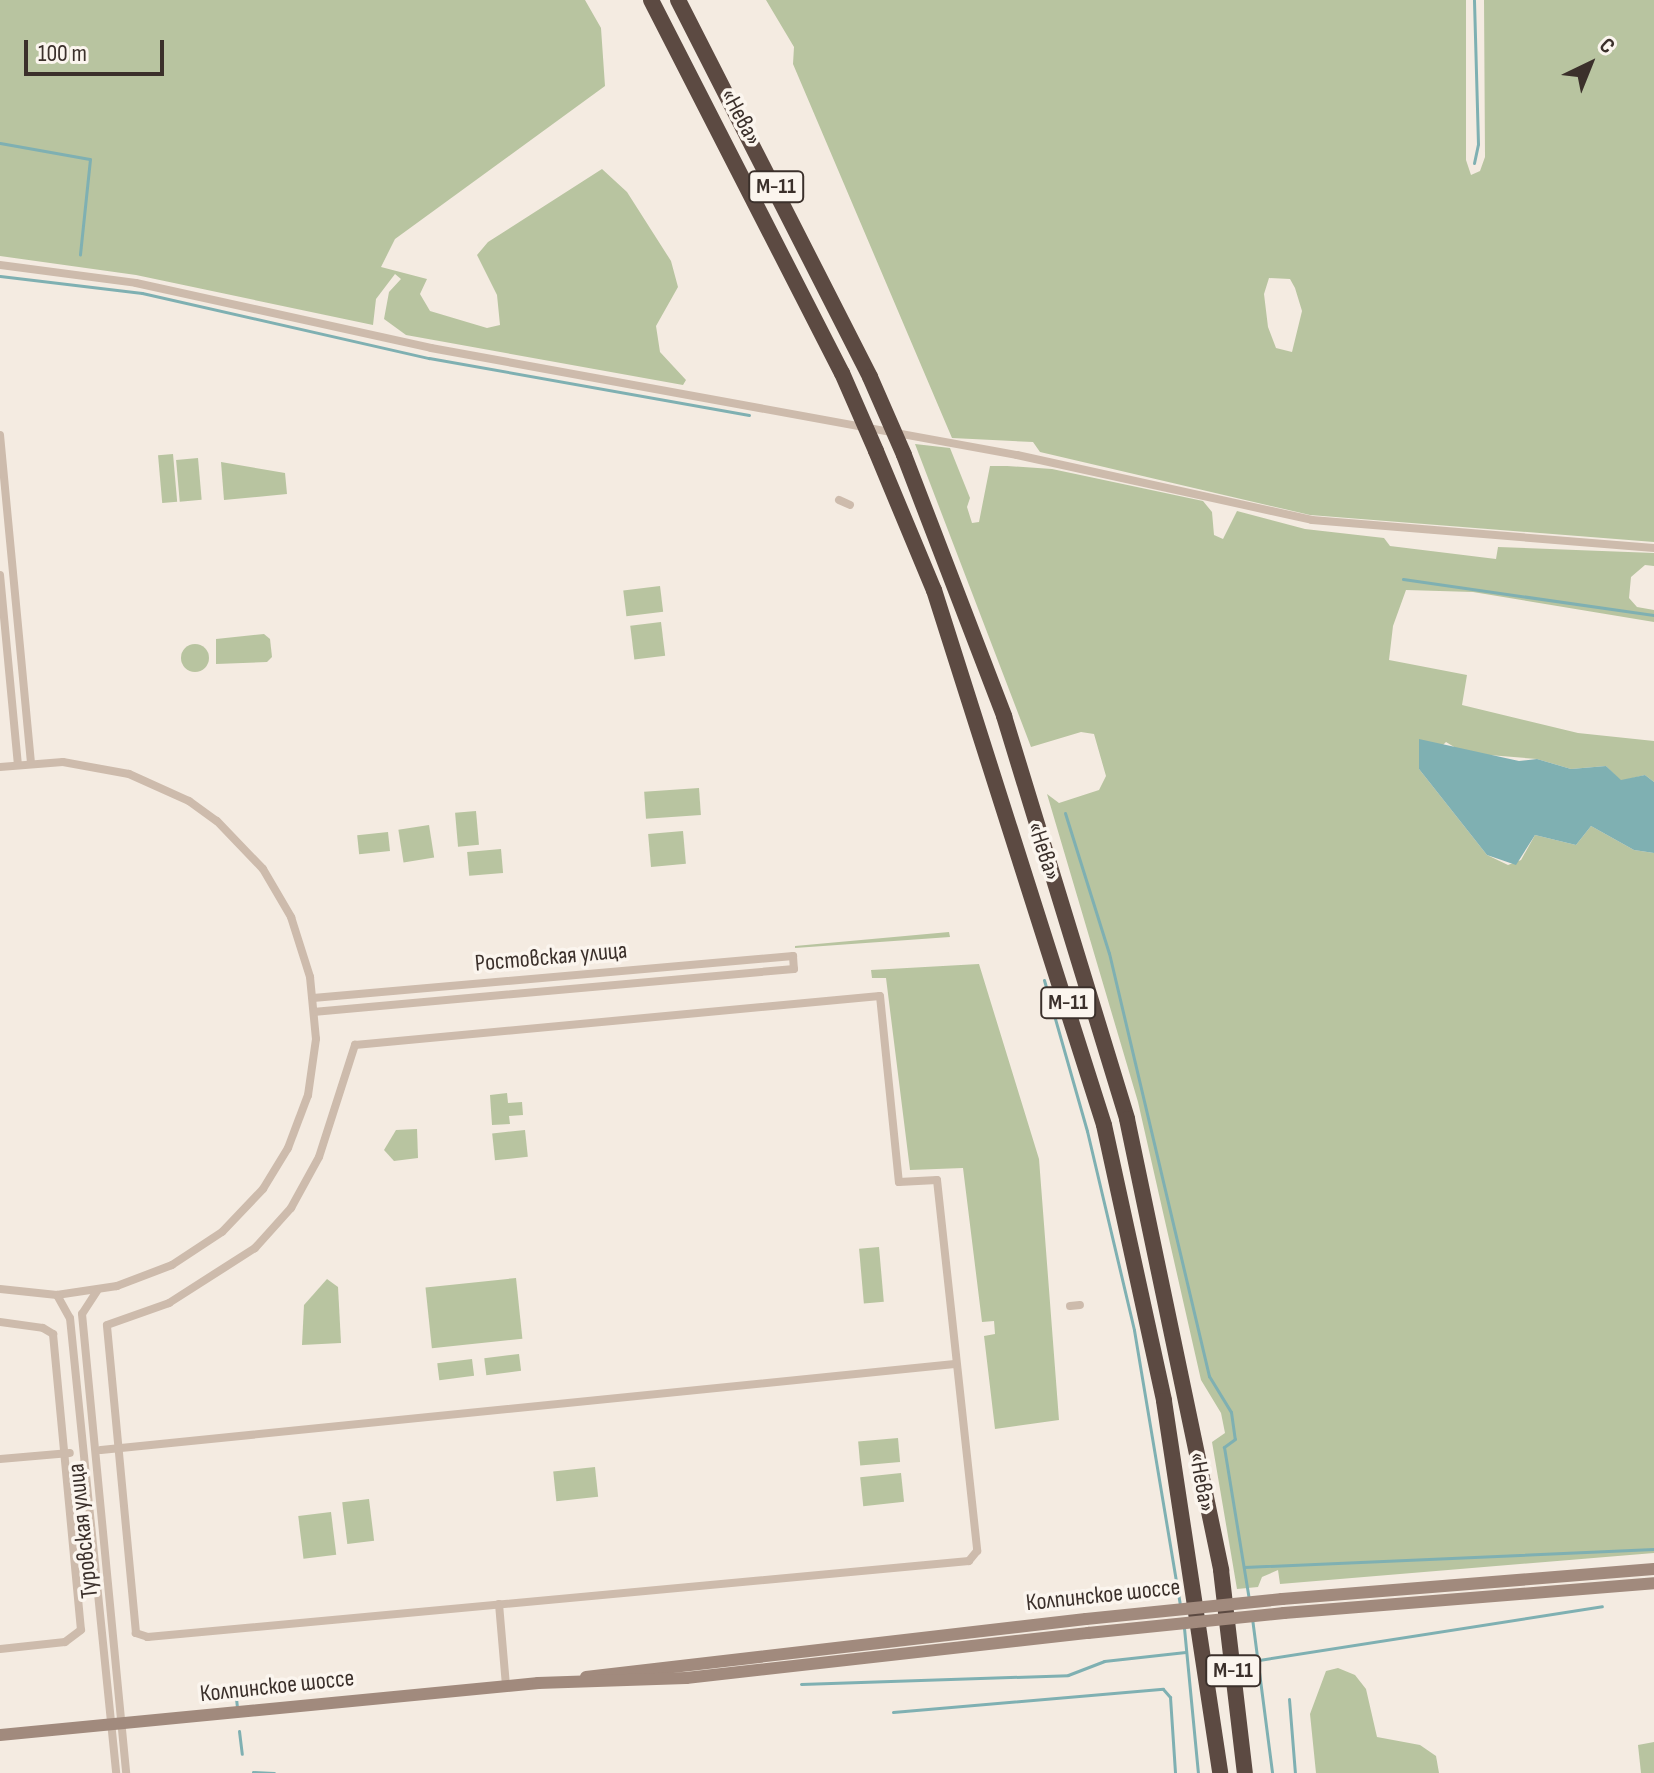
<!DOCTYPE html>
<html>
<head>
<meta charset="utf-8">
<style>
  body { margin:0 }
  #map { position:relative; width:1654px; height:1773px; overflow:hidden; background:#f4ebe1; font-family:"Sofia Sans Condensed",sans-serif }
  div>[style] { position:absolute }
  .green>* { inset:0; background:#b8c4a0; transform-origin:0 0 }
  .round { border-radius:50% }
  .water>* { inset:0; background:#7fb0b2 }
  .stream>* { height:3px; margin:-1.5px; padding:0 1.5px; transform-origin:1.5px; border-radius:1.5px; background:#7fb0b2 }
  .minor>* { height:8px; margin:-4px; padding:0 4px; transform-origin:4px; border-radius:4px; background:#cdbbac }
  .secondary>* { height:12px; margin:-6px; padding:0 6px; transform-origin:6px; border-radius:6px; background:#a18a7d }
  .motorway>* { height:16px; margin:-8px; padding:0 8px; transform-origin:8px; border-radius:8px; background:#5c4a42 }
  .secondary-bridge>* { height:12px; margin:-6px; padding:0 6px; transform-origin:6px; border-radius:6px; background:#a18a7d }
  .motorway-bridge>* { height:16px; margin:-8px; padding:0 8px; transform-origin:8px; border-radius:8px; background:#5c4a42 }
  span { translate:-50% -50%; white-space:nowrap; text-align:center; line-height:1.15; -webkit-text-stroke:7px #fbf5ee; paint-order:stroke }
  .shield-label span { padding:2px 6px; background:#fbf5ee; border:2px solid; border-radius:6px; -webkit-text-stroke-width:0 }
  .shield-label { font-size:22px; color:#3b302b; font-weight:700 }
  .street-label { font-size:24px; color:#3b302b }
  .north { position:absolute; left:1550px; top:24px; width:80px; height:80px; -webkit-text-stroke:6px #fbf5ee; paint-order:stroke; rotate:43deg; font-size:22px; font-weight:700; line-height:32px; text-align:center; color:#3b302b }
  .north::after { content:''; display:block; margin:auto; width:28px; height:36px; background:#3b302b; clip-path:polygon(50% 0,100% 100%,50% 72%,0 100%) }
  .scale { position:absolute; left:24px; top:40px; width:140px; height:36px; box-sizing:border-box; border:4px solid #3b302b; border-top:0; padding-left:10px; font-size:24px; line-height:28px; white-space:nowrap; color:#3b302b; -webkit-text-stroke:6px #fbf5ee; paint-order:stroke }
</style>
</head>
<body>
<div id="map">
  <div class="green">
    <div style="clip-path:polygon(0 0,585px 0,601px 28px,605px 86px,395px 239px,381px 267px,427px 279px,420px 294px,430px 311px,487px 328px,500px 325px,497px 295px,477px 255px,488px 242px,602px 169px,627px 192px,671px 261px,678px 287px,656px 326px,660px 352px,686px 380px,683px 385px,406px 335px,384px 319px,389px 292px,401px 279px,395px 274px,376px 299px,373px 325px,136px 275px,0 256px)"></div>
    <div style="clip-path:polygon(evenodd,766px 0,1466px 0,1466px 160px,1471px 175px,1480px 171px,1485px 157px,1484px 0,1654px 0,1654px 542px,1310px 515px,1040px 452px,1033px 442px,952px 438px,793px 64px,794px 47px,766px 0,1269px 278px,1290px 279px,1295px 288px,1302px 311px,1292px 352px,1276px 348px,1268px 327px,1264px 294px,1269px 278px)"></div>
    <div style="clip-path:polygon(915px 444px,950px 448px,970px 498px,967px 507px,972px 523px,979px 522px,990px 466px,1007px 466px,1052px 469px,1203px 501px,1212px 512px,1214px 535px,1223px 539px,1237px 511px,1305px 529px,1384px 538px,1390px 546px,1496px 559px,1498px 547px,1654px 553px,1654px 566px,1645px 565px,1631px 577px,1629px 598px,1637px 607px,1654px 610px,1654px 622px,1473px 592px,1406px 590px,1393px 626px,1389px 660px,1467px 675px,1462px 705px,1578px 733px,1654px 741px,1654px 782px,1645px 775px,1621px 781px,1606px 766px,1571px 769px,1537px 759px,1464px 753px,1446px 742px,1419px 769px,1487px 855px,1508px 865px,1521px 860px,1535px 835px,1576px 845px,1591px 826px,1634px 850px,1654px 853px,1654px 1553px,1280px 1584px,1278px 1570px,1262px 1577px,1258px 1587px,1237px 1589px,1212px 1442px,1225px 1433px,1221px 1413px,1201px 1380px,1138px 1102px,1047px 794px,1059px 803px,1099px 790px,1106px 776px,1094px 734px,1081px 732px,1031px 747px)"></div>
    <div style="left:173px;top:454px;width:48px;height:15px;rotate:85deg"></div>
    <div style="left:198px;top:458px;width:42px;height:22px;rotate:85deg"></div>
    <div style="clip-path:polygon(221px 462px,285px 473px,287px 494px,224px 500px)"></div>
    <div style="left:660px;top:586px;width:26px;height:37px;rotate:83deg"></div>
    <div style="left:661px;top:622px;width:34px;height:31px;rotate:83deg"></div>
    <div style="clip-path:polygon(264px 634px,270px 639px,272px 657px,267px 662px,216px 664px,216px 639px)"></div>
    <div class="round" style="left:181px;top:644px;width:28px;height:28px"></div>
    <div style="left:699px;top:788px;width:27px;height:55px;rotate:86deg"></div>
    <div style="left:476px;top:811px;width:34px;height:21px;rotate:85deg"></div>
    <div style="left:429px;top:825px;width:33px;height:31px;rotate:81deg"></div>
    <div style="left:683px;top:831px;width:33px;height:35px;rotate:85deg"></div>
    <div style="left:388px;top:832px;width:19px;height:31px;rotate:84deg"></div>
    <div style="left:501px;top:849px;width:24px;height:34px;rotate:85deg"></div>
    <div style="clip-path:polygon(949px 932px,950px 937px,795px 948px,795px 946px)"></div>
    <div style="clip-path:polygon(979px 964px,1039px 1159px,1059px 1420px,995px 1429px,984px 1336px,995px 1334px,994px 1321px,982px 1322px,963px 1168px,910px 1170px,886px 978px,872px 978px,871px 970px)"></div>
    <div style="clip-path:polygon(507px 1093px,508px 1103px,522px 1102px,523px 1115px,509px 1116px,510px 1124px,492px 1125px,490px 1095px)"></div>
    <div style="clip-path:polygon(417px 1129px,418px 1158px,394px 1161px,384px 1150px,396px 1130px)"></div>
    <div style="left:525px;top:1130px;width:27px;height:33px;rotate:84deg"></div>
    <div style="left:879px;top:1247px;width:55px;height:20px;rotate:85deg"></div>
    <div style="left:516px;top:1278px;width:61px;height:91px;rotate:84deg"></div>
    <div style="clip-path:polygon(327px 1279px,338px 1287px,341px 1343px,302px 1345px,304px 1305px)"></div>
    <div style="left:519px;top:1354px;width:17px;height:35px;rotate:83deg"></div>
    <div style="left:472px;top:1359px;width:17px;height:35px;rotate:83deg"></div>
    <div style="left:898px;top:1438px;width:24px;height:40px;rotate:85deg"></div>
    <div style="left:595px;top:1467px;width:30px;height:42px;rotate:84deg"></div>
    <div style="left:901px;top:1473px;width:29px;height:41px;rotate:84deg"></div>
    <div style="left:369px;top:1499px;width:42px;height:27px;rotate:83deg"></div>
    <div style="left:331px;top:1512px;width:43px;height:33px;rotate:83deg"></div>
    <div style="clip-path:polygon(1338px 1668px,1355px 1675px,1366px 1689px,1377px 1737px,1420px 1745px,1436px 1756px,1439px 1773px,1316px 1773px,1310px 1714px,1326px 1671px)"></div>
    <div style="clip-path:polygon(1654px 1742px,1654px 1773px,1641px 1773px,1638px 1745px)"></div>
  </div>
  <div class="water">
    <div style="clip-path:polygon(1419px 739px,1519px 761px,1537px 759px,1571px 769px,1606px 766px,1621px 780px,1645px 775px,1654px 782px,1654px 853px,1634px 850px,1591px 826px,1576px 845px,1535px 835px,1516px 865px,1487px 855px,1419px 769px)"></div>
  </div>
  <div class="stream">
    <div style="left:0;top:143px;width:91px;rotate:10.1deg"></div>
    <div style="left:90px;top:159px;width:96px;rotate:96deg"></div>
    <div style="left:1474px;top:163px;width:19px;rotate:-78deg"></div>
    <div style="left:1478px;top:144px;width:144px;rotate:-91.6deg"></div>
    <div style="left:0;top:276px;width:143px;rotate:6.8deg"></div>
    <div style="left:142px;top:293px;width:294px;rotate:12.8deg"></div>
    <div style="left:429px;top:358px;width:325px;rotate:10.1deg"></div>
    <div style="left:1403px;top:579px;width:254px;rotate:8.2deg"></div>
    <div style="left:1065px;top:813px;width:147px;rotate:72.6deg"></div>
    <div style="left:1109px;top:953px;width:435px;rotate:76.7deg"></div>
    <div style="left:1209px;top:1376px;width:42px;rotate:58.6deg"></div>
    <div style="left:1231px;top:1412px;width:27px;rotate:82deg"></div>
    <div style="left:1235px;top:1439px;width:14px;rotate:144deg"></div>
    <div style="left:1224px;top:1447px;width:154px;rotate:80.7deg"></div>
    <div style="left:1044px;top:980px;width:157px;rotate:74.1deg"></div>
    <div style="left:1087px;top:1131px;width:204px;rotate:76.7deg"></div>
    <div style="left:1134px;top:1330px;width:278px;rotate:80.5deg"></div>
    <div style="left:1244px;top:1567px;width:410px;rotate:-2.5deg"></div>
    <div style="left:1252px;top:1618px;width:156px;rotate:82.6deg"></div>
    <div style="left:1184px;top:1628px;width:146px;rotate:84.5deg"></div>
    <div style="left:1259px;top:1660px;width:347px;rotate:-8.9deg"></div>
    <div style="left:801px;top:1684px;width:267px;rotate:-1.9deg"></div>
    <div style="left:1068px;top:1675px;width:39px;rotate:-21deg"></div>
    <div style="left:1104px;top:1661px;width:82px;rotate:-6.3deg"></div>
    <div style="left:236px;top:1698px;width:9px;rotate:84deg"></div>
    <div style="left:1289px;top:1699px;width:74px;rotate:85.4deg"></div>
    <div style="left:893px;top:1712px;width:271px;rotate:-4.9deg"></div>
    <div style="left:1163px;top:1689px;width:11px;rotate:49deg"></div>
    <div style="left:1170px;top:1697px;width:76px;rotate:86.2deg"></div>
    <div style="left:239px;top:1731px;width:23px;rotate:83deg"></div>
    <div style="left:253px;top:1772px;width:21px;rotate:3deg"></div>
  </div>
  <div class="minor">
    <div style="left:0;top:265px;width:137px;rotate:7.5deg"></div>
    <div style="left:136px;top:283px;width:302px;rotate:12.4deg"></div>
    <div style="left:431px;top:348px;width:596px;rotate:10.35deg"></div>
    <div style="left:1017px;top:455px;width:302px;rotate:12.4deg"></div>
    <div style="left:1312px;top:520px;width:343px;rotate:4.7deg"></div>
    <div style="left:0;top:435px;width:328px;rotate:84.6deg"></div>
    <div style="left:839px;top:500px;width:12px;rotate:24deg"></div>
    <div style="left:0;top:575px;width:190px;rotate:84.6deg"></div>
    <div style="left:0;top:767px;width:63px;rotate:-4.5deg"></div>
    <div style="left:63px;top:762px;width:67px;rotate:10.3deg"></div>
    <div style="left:129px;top:774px;width:66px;rotate:24.2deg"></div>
    <div style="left:189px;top:801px;width:34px;rotate:36deg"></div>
    <div style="left:217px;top:821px;width:66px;rotate:46.2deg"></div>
    <div style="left:263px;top:869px;width:56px;rotate:59.7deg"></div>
    <div style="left:291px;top:917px;width:63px;rotate:72.4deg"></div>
    <div style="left:310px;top:977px;width:62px;rotate:84.5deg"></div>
    <div style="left:316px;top:1039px;width:57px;rotate:98.1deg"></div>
    <div style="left:308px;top:1095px;width:57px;rotate:110.7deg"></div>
    <div style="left:288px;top:1148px;width:48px;rotate:121.4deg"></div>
    <div style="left:263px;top:1189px;width:59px;rotate:133.6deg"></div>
    <div style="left:222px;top:1232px;width:60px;rotate:146.6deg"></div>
    <div style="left:172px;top:1265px;width:59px;rotate:159.1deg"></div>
    <div style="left:117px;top:1286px;width:61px;rotate:171.5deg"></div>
    <div style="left:57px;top:1295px;width:57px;rotate:-174deg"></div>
    <div style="left:880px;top:996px;width:187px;rotate:84.2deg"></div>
    <div style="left:899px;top:1182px;width:38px;rotate:-3deg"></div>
    <div style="left:937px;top:1180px;width:373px;rotate:83.8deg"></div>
    <div style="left:977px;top:1551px;width:13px;rotate:129deg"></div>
    <div style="left:969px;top:1561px;width:825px;rotate:174.71deg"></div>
    <div style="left:148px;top:1637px;width:13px;rotate:-162deg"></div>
    <div style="left:136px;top:1633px;width:309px;rotate:-95.4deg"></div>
    <div style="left:107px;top:1325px;width:66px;rotate:-19.5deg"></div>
    <div style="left:169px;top:1303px;width:102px;rotate:-32.6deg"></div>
    <div style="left:255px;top:1248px;width:54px;rotate:-48deg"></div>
    <div style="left:291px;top:1208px;width:58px;rotate:-61.2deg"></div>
    <div style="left:319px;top:1157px;width:118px;rotate:-72.2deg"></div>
    <div style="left:355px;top:1045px;width:527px;rotate:-5.33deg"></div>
    <div style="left:313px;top:998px;width:482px;rotate:-5deg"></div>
    <div style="left:793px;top:956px;width:13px;rotate:86deg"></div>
    <div style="left:794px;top:969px;width:480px;rotate:174.9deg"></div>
    <div style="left:97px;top:1291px;width:27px;rotate:123deg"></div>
    <div style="left:82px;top:1314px;width:461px;rotate:84.5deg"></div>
    <div style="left:57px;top:1295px;width:26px;rotate:61deg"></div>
    <div style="left:70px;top:1318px;width:457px;rotate:84.2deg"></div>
    <div style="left:1070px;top:1306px;width:10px;rotate:-6deg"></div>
    <div style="left:0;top:1322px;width:43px;rotate:7.9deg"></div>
    <div style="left:43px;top:1328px;width:12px;rotate:31deg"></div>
    <div style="left:53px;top:1334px;width:297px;rotate:84.6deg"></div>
    <div style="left:81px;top:1630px;width:20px;rotate:143deg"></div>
    <div style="left:65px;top:1642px;width:65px;rotate:173.9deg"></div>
    <div style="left:101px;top:1450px;width:858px;rotate:-5.75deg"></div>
    <div style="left:0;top:1459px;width:70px;rotate:-4.9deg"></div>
    <div style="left:499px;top:1604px;width:82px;rotate:85.1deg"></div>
  </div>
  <div class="secondary">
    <div style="left:1282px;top:1599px;width:373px;rotate:-4.6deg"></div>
    <div style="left:1284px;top:1613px;width:371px;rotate:-4.6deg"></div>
    <div style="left:586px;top:1677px;width:503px;rotate:-6.62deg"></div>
    <div style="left:0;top:1735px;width:541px;rotate:-5.52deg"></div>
    <div style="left:538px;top:1683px;width:148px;rotate:-1.9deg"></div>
    <div style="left:686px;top:1678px;width:405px;rotate:-6.4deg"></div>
  </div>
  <div class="motorway">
    <div style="left:651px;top:0;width:419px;rotate:62.9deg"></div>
    <div style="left:678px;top:0;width:423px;rotate:63deg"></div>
    <div style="left:876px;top:451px;width:151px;rotate:67.4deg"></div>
    <div style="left:934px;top:590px;width:561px;rotate:72.37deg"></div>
    <div style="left:1104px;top:1125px;width:282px;rotate:77.7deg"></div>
    <div style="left:1164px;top:1401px;width:376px;rotate:81.4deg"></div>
    <div style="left:904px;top:455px;width:280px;rotate:69deg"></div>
    <div style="left:1004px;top:716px;width:421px;rotate:73deg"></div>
    <div style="left:1127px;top:1119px;width:461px;rotate:78.2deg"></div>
    <div style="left:1221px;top:1570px;width:204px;rotate:83.3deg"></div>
  </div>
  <div class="secondary-bridge">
    <div style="left:1086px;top:1619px;width:197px;rotate:-5.8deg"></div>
    <div style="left:1088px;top:1633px;width:197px;rotate:-5.8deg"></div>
  </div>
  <div class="motorway-bridge">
    <div style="left:842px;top:373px;width:85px;rotate:66.4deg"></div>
    <div style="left:870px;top:377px;width:85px;rotate:66.4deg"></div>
  </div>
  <div class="shield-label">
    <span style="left:776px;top:187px">М-11</span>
    <span style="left:1068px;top:1003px">М-11</span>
    <span style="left:1233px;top:1671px">М-11</span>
  </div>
  <div class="street-label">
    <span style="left:741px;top:117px;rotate:62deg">«Нева»</span>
    <span style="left:1044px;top:851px;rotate:72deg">«Нева»</span>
    <span style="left:551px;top:957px;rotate:-5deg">Ростовская улица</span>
    <span style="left:1202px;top:1482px;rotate:80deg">«Нева»</span>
    <span style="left:83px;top:1531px;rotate:-96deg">Туровская улица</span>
    <span style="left:1103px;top:1595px;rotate:-6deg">Колпинское шоссе</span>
    <span style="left:277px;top:1686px;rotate:-6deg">Колпинское шоссе</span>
  </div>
  <div class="north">С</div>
  <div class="scale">100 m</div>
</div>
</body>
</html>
